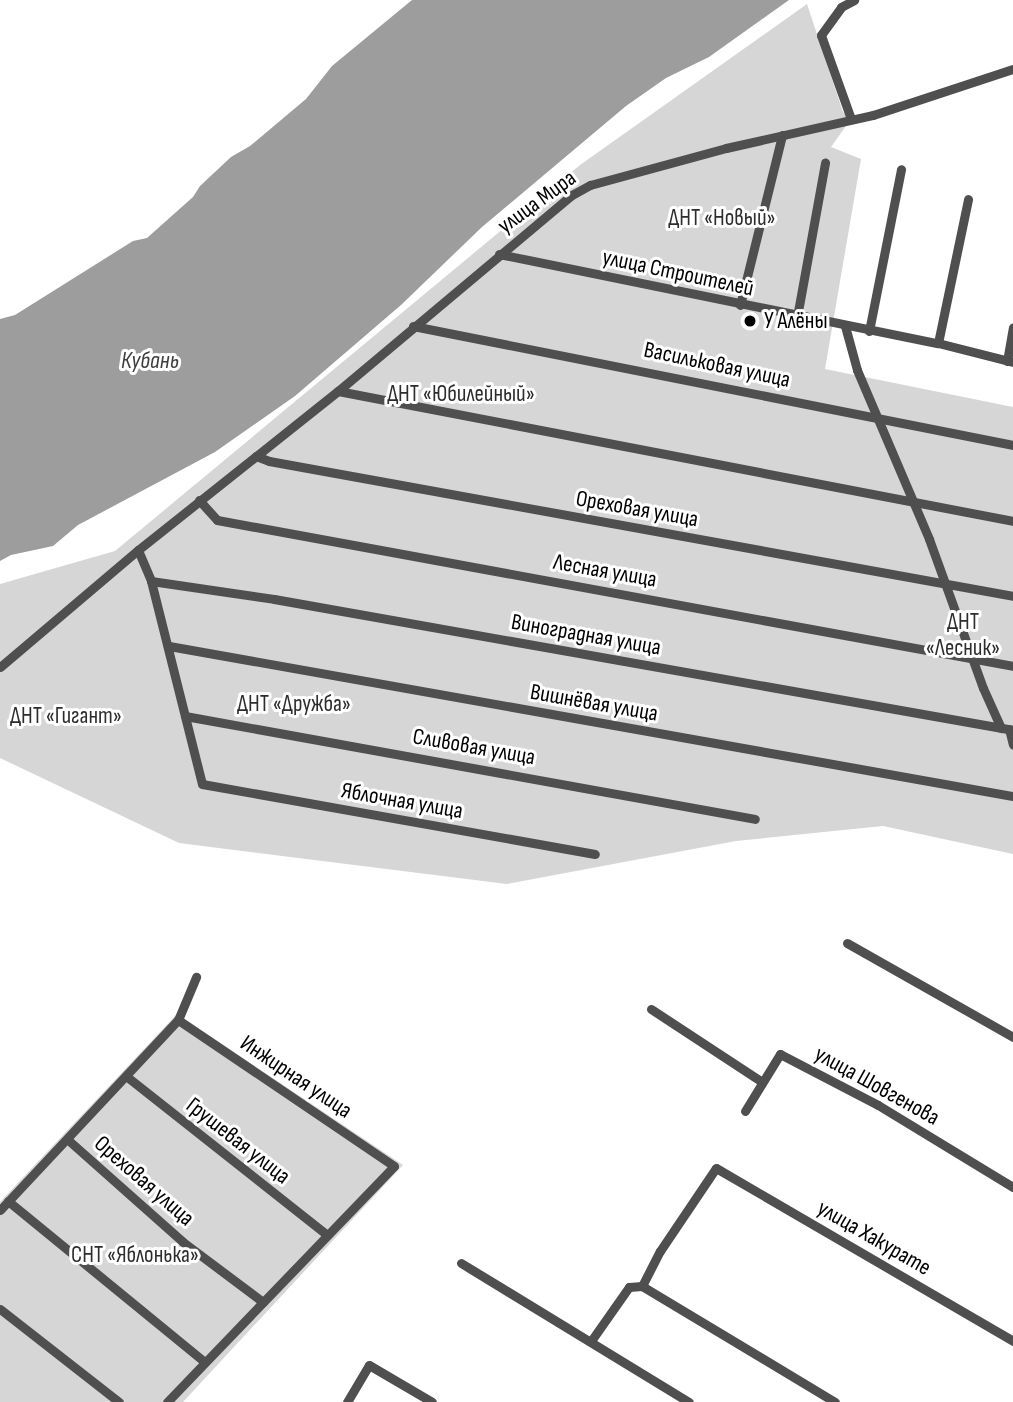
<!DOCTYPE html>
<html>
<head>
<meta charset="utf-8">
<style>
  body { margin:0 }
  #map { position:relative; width:1013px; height:1402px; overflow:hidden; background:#fff; font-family:"Sofia Sans Condensed",sans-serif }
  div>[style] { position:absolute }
  .green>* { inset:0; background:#d6d6d6 }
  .water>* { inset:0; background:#9d9d9d }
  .minor>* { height:9px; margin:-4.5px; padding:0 4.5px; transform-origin:4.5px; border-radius:4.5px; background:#4f4f4f }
  .dots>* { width:19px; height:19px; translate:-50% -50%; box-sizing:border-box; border:4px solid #fff; border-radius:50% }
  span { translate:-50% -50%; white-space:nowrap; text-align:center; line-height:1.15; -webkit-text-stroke:6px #fff; paint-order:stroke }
  .street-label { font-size:23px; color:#000 }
  .park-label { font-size:23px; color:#2d2d2d }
  .poi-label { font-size:23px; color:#000 }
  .left { translate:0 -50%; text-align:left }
  .water-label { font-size:24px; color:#3e3e3e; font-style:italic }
</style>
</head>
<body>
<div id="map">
  <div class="green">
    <div style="clip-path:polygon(807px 4px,843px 112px,851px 119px,831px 147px,861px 159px,825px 369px,1013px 407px,1013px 854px,883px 826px,736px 841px,507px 884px,179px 843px,0 758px,0 584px,115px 551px,580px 165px)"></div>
    <div style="clip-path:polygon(177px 1014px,403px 1165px,183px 1402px,0 1402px,0 1202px)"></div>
  </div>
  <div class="water">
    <div style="clip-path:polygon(412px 0,789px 0,709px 57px,666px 78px,626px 106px,482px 227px,401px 305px,295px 396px,215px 452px,78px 525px,53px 546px,11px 555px,0 561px,0 319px,15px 315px,133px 241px,147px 238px,193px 197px,200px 186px,231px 157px,250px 146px,306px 99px,332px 66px)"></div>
  </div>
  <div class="minor">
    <div style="left:851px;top:119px;width:89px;rotate:-109.7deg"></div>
    <div style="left:821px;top:35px;width:34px;rotate:-54deg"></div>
    <div style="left:841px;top:7px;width:15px;rotate:-28deg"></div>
    <div style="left:499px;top:254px;width:448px;rotate:11.5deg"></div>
    <div style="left:938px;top:343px;width:77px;rotate:14.2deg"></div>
    <div style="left:740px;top:305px;width:175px;rotate:-76.1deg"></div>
    <div style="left:797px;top:317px;width:157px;rotate:-79.7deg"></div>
    <div style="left:413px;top:326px;width:612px;rotate:11.22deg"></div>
    <div style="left:845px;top:326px;width:46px;rotate:74.7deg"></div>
    <div style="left:857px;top:370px;width:184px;rotate:66.9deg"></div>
    <div style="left:929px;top:539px;width:158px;rotate:70.1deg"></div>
    <div style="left:983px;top:688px;width:44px;rotate:65.8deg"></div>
    <div style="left:869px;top:331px;width:165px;rotate:-78.8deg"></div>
    <div style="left:938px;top:343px;width:147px;rotate:-78.2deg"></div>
    <div style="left:1007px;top:361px;width:34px;rotate:-80deg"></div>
    <div style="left:338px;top:391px;width:687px;rotate:10.9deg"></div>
    <div style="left:256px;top:456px;width:14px;rotate:21deg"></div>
    <div style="left:269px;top:461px;width:756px;rotate:10.28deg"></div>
    <div style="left:199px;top:500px;width:27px;rotate:48deg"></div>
    <div style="left:217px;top:520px;width:809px;rotate:10.39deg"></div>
    <div style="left:138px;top:550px;width:34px;rotate:67deg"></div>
    <div style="left:151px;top:581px;width:209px;rotate:75.9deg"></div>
    <div style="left:202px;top:784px;width:399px;rotate:10.1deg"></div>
    <div style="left:151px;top:581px;width:124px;rotate:8.3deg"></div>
    <div style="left:274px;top:599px;width:751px;rotate:10.05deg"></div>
    <div style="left:169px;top:646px;width:857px;rotate:10.08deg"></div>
    <div style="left:0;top:667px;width:181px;rotate:-40.3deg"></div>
    <div style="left:138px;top:550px;width:256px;rotate:-38.5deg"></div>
    <div style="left:338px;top:391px;width:303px;rotate:-40deg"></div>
    <div style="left:570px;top:196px;width:23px;rotate:-29deg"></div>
    <div style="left:590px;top:185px;width:141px;rotate:-15.2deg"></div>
    <div style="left:726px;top:148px;width:151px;rotate:-12.7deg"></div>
    <div style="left:873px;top:115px;width:147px;rotate:-18.2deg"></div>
    <div style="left:185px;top:716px;width:579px;rotate:10.24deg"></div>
    <div style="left:1009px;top:729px;width:16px;rotate:76deg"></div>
    <div style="left:847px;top:943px;width:191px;rotate:29.5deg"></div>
    <div style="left:651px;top:1009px;width:133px;rotate:33.3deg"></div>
    <div style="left:126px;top:1076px;width:256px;rotate:38.3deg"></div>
    <div style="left:745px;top:1111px;width:67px;rotate:-58.4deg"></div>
    <div style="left:780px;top:1054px;width:110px;rotate:27.5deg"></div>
    <div style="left:878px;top:1105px;width:158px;rotate:31.3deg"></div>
    <div style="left:67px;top:1139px;width:155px;rotate:41.6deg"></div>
    <div style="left:183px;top:1242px;width:100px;rotate:36.9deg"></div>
    <div style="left:8px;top:1201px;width:254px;rotate:39.3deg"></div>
    <div style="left:0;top:1210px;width:260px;rotate:-46.9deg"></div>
    <div style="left:178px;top:1020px;width:47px;rotate:-67.3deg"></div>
    <div style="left:461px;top:1263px;width:267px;rotate:31.4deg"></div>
    <div style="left:0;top:1309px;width:151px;rotate:38deg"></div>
    <div style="left:591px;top:1341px;width:66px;rotate:-54.9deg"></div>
    <div style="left:629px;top:1287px;width:13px;rotate:-4deg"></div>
    <div style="left:167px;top:1402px;width:327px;rotate:-46.1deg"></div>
    <div style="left:394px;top:1166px;width:261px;rotate:-145.9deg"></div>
    <div style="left:347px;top:1402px;width:43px;rotate:-59.3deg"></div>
    <div style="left:369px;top:1365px;width:73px;rotate:30.4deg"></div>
    <div style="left:835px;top:1402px;width:225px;rotate:-149deg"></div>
    <div style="left:642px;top:1286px;width:39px;rotate:-63deg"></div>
    <div style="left:660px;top:1251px;width:100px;rotate:-56deg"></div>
    <div style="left:716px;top:1168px;width:344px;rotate:30.2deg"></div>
  </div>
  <div class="dots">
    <div style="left:750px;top:321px;background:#000"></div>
  </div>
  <div class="street-label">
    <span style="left:537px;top:202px;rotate:-36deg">улица Мира</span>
    <span style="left:678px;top:273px;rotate:12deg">улица Строителей</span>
    <span style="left:717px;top:365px;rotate:12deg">Васильковая улица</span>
    <span style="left:637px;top:509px;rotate:10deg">Ореховая улица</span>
    <span style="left:605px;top:571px;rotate:10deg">Лесная улица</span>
    <span style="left:586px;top:635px;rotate:10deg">Виноградная улица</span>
    <span style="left:594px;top:703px;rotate:10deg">Вишнёвая улица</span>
    <span style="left:474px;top:747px;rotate:10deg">Сливовая улица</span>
    <span style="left:402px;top:801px;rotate:10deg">Яблочная улица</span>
    <span style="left:296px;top:1077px;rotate:34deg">Инжирная улица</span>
    <span style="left:877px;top:1086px;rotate:29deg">улица Шовгенова</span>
    <span style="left:238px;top:1141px;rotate:38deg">Грушевая улица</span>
    <span style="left:144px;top:1181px;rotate:41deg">Ореховая улица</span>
    <span style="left:874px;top:1238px;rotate:30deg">улица Хакурате</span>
  </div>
  <div class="park-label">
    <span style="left:722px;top:218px">ДНТ «Новый»</span>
    <span style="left:461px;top:394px">ДНТ «Юбилейный»</span>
    <span style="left:963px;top:635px">ДНТ<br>«Лесник»</span>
    <span style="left:294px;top:704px">ДНТ «Дружба»</span>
    <span style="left:66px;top:716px">ДНТ «Гигант»</span>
    <span style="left:135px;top:1255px">СНТ «Яблонька»</span>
  </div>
  <div class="poi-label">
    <span class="left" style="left:764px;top:321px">У Алёны</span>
  </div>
  <div class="water-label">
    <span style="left:150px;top:361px">Кубань</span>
  </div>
</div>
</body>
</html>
